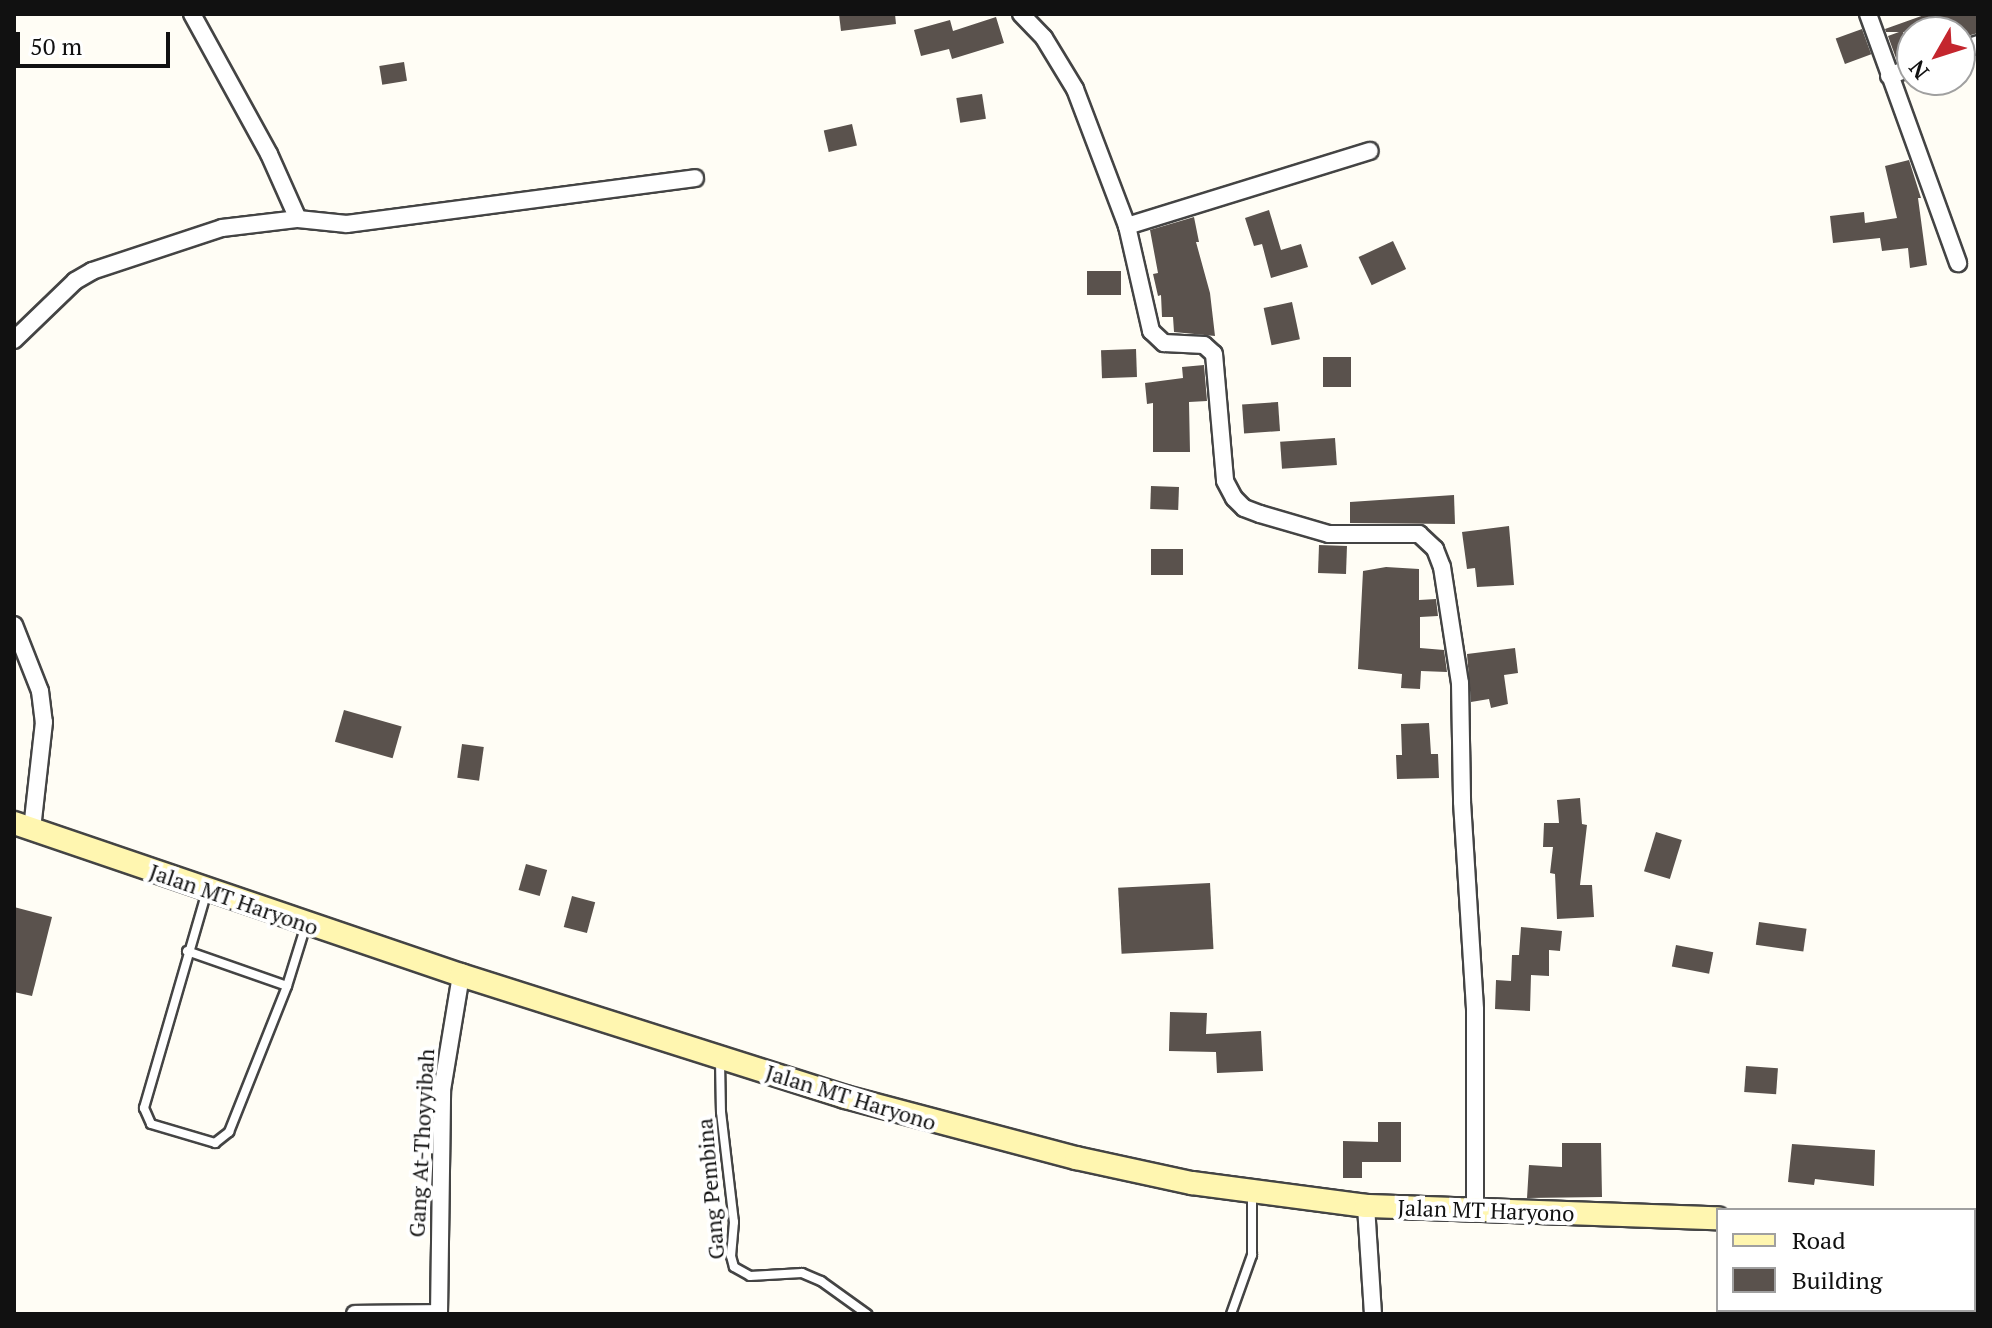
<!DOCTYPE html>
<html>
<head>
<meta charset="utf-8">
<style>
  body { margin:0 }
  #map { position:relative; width:1992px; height:1328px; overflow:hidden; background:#fffdf5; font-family:"PT Serif",serif }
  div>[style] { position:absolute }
  .building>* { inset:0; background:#5a524d; transform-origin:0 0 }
  .roads { filter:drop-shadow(2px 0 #444) drop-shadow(-2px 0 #444) drop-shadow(0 2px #444) drop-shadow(0 -2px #444) }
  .service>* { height:8px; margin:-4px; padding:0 4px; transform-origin:4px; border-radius:4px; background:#fff }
  .minor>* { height:16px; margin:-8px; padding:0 8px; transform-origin:8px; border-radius:8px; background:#fff }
  .secondary>* { height:22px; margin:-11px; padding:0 11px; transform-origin:11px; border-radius:11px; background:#fff6b0 }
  span { translate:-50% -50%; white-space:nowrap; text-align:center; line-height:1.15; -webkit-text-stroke:8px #fff; paint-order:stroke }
  .street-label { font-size:22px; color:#111 }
  .frame { position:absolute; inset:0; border:16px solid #111; pointer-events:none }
  .legend { position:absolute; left:1716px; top:1208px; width:260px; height:104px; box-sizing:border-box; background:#fff; border:2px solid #a0a0a0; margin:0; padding:10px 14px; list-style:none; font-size:24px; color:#111 }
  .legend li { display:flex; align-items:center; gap:16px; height:40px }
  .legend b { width:40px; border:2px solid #a0a0a0 }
  .north { position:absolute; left:1896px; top:16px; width:80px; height:80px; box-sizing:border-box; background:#fff; border:2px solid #a0a0a0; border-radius:50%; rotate:231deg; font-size:22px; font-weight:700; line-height:32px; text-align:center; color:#111 }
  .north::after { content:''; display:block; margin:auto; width:28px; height:36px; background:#c4262e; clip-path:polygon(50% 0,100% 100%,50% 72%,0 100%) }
  .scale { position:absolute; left:16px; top:32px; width:154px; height:36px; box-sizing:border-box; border:4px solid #111; border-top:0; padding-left:10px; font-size:24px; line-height:28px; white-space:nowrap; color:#111; -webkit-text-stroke:6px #fff; paint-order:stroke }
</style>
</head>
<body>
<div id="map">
  <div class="building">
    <div style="clip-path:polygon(839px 14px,895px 14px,896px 24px,841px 31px)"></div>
    <div style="clip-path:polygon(1927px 14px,1978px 14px,1978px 33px,1960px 38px,1960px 32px,1903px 32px,1912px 56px,1897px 61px,1888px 36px,1899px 32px,1886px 32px,1885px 29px)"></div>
    <div style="clip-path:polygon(996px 17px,1004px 43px,952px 59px,949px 49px,921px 56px,914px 30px,950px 20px,953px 31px)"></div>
    <div style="left:1862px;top:29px;width:27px;height:28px;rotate:70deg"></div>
    <div style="left:404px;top:62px;width:19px;height:25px;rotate:81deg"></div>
    <div style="left:982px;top:94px;width:25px;height:26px;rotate:81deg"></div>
    <div style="left:852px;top:124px;width:22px;height:29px;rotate:77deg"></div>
    <div style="clip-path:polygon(1909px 160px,1921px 198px,1918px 198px,1927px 265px,1910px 268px,1908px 248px,1882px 251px,1880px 238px,1833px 243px,1830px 216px,1864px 212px,1865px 223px,1897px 218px,1885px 166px)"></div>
    <div style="clip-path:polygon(1269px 210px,1281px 250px,1301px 244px,1308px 267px,1271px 278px,1262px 244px,1254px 246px,1245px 218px)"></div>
    <div style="clip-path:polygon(1194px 217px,1199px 242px,1196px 242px,1210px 293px,1215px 336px,1174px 332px,1173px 317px,1162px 317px,1161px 295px,1158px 296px,1153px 274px,1158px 273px,1150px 230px)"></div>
    <div style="left:1393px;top:241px;width:31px;height:38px;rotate:65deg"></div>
    <div style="left:1087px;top:271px;width:34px;height:24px"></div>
    <div style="left:1292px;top:302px;width:38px;height:29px;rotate:78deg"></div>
    <div style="left:1136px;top:349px;width:28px;height:35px;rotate:88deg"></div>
    <div style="left:1323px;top:357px;width:28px;height:30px"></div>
    <div style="clip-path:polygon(1204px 365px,1207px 401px,1189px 402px,1190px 452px,1153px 452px,1153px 403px,1147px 404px,1145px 383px,1183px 378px,1182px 367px)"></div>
    <div style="left:1278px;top:402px;width:29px;height:36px;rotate:86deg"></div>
    <div style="left:1335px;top:438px;width:27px;height:55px;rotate:86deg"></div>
    <div style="left:1151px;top:486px;width:28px;height:23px;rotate:2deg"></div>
    <div style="clip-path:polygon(1454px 495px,1455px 524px,1350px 523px,1350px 502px)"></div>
    <div style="clip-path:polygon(1509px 526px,1514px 585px,1477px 587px,1475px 568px,1467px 569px,1462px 532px)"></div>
    <div style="left:1319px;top:545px;width:28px;height:28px;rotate:2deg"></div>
    <div style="left:1151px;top:549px;width:32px;height:26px"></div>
    <div style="clip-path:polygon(1386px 567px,1419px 569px,1419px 600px,1436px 599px,1438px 616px,1420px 617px,1420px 648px,1444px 650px,1447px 672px,1421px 671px,1420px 689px,1401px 688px,1402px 674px,1358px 669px,1363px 571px)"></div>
    <div style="clip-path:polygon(1515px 648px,1518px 673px,1504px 675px,1508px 704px,1491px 708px,1489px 699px,1471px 702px,1467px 654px)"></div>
    <div style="left:344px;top:710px;width:60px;height:33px;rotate:16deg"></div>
    <div style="clip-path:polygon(1429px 723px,1431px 754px,1438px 754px,1439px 778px,1397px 779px,1396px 755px,1402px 755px,1401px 724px)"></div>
    <div style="left:462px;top:744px;width:22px;height:34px;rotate:8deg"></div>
    <div style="clip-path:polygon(1580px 798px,1582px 824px,1587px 825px,1580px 885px,1592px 885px,1594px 917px,1557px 919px,1555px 874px,1550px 873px,1553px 847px,1543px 847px,1544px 823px,1559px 823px,1557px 800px)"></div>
    <div style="left:1656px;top:832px;width:27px;height:41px;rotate:17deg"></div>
    <div style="left:526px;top:864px;width:22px;height:27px;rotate:16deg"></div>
    <div style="left:1210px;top:883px;width:66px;height:92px;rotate:87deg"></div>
    <div style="left:572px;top:896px;width:24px;height:32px;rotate:15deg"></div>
    <div style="clip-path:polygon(14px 907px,52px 917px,32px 996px,14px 992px)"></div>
    <div style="left:1759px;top:922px;width:48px;height:23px;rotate:8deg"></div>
    <div style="clip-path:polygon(1521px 927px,1562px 931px,1560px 951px,1549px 950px,1549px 976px,1531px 975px,1530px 1011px,1495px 1009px,1496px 980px,1511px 981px,1512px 955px,1519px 955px)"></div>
    <div style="left:1676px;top:945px;width:38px;height:22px;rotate:11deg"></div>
    <div style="clip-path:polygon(1170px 1012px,1207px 1013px,1206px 1034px,1261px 1031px,1263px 1071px,1217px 1073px,1216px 1052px,1169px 1051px)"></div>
    <div style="left:1746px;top:1066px;width:32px;height:26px;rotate:4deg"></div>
    <div style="clip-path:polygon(1378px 1122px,1401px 1122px,1401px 1162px,1362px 1162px,1362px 1178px,1343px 1178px,1343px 1141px,1378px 1142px)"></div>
    <div style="clip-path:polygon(1562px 1143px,1601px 1143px,1602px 1197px,1527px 1198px,1529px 1165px,1562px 1167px)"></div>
    <div style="clip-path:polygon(1792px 1144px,1875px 1150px,1874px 1186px,1815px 1179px,1814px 1185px,1788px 1182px)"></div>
  </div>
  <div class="roads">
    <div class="service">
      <div style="left:207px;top:891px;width:226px;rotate:106.2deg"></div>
      <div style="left:144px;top:1108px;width:17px;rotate:66deg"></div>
      <div style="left:151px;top:1124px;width:67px;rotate:16.5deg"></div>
      <div style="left:215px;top:1143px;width:18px;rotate:-38deg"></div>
      <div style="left:229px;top:1132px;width:157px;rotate:-68.3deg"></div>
      <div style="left:287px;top:986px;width:64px;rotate:-72.7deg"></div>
      <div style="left:187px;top:951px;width:106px;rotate:19.3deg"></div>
      <div style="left:720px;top:1061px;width:51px;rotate:88.9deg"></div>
      <div style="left:721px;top:1112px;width:111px;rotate:83.3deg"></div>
      <div style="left:734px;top:1222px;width:34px;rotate:95deg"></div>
      <div style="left:731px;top:1256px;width:11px;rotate:75deg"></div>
      <div style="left:734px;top:1267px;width:18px;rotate:29deg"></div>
      <div style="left:750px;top:1276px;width:52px;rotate:-3.3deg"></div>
      <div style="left:802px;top:1273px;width:21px;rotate:23deg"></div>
      <div style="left:821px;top:1281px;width:57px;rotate:35.7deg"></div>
      <div style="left:1231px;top:1314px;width:63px;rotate:-70.4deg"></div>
      <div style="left:1252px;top:1255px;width:63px;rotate:-90deg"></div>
    </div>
    <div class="minor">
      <div style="left:192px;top:14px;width:160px;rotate:61.2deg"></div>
      <div style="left:269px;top:154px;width:71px;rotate:66deg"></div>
      <div style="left:298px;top:219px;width:49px;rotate:5.8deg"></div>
      <div style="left:347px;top:224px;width:351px;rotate:-7.5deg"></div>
      <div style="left:1021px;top:14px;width:33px;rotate:46deg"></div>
      <div style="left:1044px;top:38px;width:60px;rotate:58.7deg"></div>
      <div style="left:1075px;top:89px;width:147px;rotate:69.2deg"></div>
      <div style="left:1127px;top:226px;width:108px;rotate:77.1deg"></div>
      <div style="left:1151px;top:331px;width:18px;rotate:43deg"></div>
      <div style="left:1164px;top:343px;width:40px;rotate:2.9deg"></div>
      <div style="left:1204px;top:345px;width:13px;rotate:42deg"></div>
      <div style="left:1214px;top:354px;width:127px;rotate:85deg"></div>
      <div style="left:1225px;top:481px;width:19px;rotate:62deg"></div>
      <div style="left:1234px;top:498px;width:14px;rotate:45deg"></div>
      <div style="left:1244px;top:508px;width:17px;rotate:21deg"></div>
      <div style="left:1260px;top:514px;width:72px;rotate:16.2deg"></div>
      <div style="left:1329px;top:534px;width:90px"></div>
      <div style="left:1419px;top:534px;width:22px;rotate:43deg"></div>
      <div style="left:1435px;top:549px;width:19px;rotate:69deg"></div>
      <div style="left:1442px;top:567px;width:117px;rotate:81.2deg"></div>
      <div style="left:1460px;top:683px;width:119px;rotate:89deg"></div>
      <div style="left:1462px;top:802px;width:208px;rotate:86.4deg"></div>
      <div style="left:1475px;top:1010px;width:199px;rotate:90deg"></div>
      <div style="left:1868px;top:14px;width:265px;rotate:70.1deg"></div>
      <div style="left:1960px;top:50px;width:19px;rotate:-18deg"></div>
      <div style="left:1889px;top:76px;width:25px;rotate:-21deg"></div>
      <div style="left:1127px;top:226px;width:254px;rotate:-17.2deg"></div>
      <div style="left:14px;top:340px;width:85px;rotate:-44deg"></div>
      <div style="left:75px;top:281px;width:20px;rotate:-30deg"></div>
      <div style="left:92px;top:271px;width:137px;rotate:-18.3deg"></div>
      <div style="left:222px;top:228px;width:77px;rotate:-6.8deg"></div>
      <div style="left:14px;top:625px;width:71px;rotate:68.5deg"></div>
      <div style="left:40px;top:691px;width:31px;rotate:83deg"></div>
      <div style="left:44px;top:722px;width:108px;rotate:96.4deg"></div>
      <div style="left:1366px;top:1206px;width:108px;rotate:86.3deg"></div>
      <div style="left:355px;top:1314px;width:84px;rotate:-0.7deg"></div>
      <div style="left:439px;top:1314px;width:224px;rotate:-89.2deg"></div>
      <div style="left:442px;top:1090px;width:117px;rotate:-80.6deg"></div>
    </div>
    <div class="secondary">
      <div style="left:14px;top:823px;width:472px;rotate:18.8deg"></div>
      <div style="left:461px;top:975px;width:403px;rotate:17.6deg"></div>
      <div style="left:845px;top:1097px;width:239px;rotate:14.8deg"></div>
      <div style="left:1076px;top:1158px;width:119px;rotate:12.2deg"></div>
      <div style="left:1192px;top:1183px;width:176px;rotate:7.5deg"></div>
      <div style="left:1366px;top:1206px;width:352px;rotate:2deg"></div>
      <div style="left:1974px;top:1223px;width:4px"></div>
    </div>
  </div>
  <div class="street-label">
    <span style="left:234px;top:899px;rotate:19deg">Jalan MT Haryono</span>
    <span style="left:851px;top:1097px;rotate:17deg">Jalan MT Haryono</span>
    <span style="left:421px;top:1143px;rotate:-87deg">Gang At-Thoyyibah</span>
    <span style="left:710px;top:1189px;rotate:-95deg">Gang Pembina</span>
    <span style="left:1486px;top:1210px;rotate:2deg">Jalan MT Haryono</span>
  </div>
  <div class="frame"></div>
  <ul class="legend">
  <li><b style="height:10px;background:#fff6b0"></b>Road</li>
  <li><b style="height:22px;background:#5a524d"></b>Building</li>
  </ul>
  <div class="north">N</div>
  <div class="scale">50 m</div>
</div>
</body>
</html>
